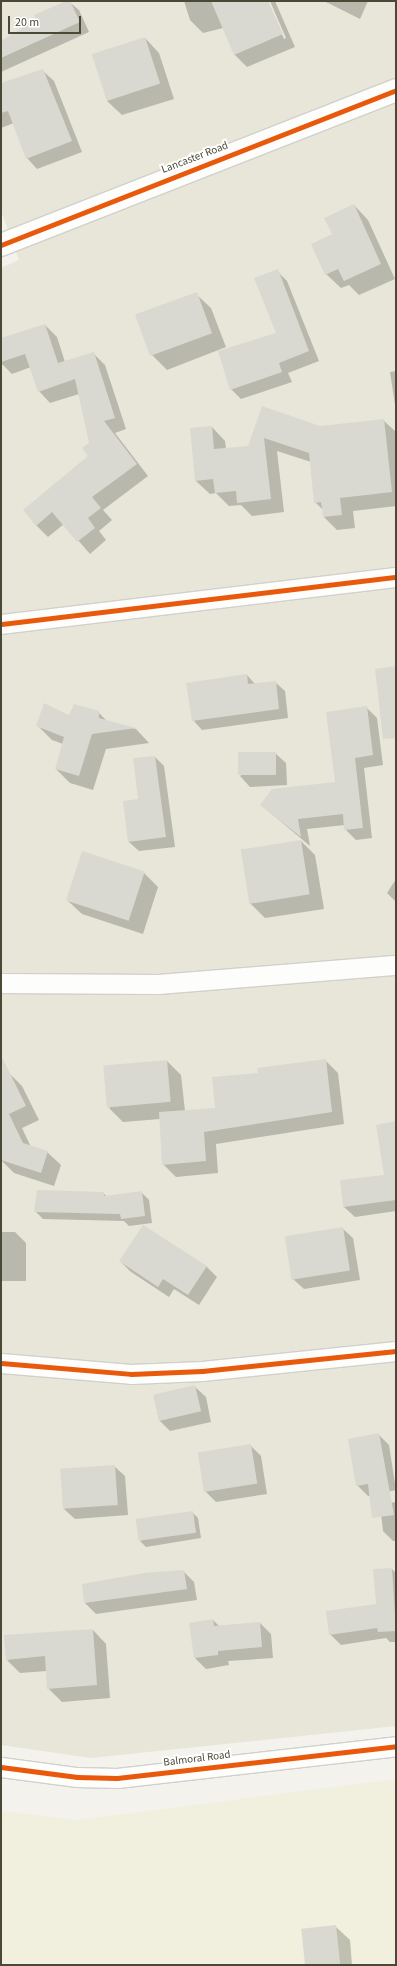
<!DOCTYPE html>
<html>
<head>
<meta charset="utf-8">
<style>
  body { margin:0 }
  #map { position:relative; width:397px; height:1966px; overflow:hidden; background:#f3f2ec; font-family:"Source Sans 3",sans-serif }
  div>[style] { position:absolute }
  .residential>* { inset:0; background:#e8e6d9 }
  .education>* { inset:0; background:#f1f0de }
  .shadow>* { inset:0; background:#0003 }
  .building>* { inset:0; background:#dad9d1; transform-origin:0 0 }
  .roads { filter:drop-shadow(1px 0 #d1d0ca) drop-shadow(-1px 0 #d1d0ca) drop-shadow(0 1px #d1d0ca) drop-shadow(0 -1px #d1d0ca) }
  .minor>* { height:19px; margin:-9.5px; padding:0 9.5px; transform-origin:9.5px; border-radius:9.5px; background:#fdfdfc }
  .tertiary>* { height:22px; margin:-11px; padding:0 11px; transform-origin:11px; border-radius:11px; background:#fdfdfc }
  .cycleway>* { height:5px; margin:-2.5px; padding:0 2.5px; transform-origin:2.5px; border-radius:2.5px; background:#e8590c }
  span { translate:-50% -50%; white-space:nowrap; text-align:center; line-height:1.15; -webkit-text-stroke:4px #fff; paint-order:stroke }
  .street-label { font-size:11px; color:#4b4836 }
  .frame { position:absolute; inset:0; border:2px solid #4b4836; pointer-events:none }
  .scale { position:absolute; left:8px; top:16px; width:73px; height:18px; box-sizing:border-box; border:2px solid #4b4836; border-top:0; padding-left:5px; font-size:12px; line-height:14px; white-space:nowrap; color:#4b4836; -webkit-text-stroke:3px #fff; paint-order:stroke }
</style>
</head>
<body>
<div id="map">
  <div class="residential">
    <div style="clip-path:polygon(1px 1px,396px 1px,396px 1726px,91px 1758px,1px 1745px,1px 268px,19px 260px,1px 211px)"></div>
  </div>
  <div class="education">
    <div style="clip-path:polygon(396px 1779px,396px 1965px,1px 1965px,1px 1811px,77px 1820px)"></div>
  </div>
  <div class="shadow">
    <div style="clip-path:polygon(68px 1px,79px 10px,89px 32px,1px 72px,1px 42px)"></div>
    <div style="clip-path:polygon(184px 1px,267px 1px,284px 39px,286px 38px,270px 1px,275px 1px,295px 47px,247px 67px,235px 55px,223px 28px,203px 33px,190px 20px)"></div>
    <div style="clip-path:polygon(324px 1px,368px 1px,360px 19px)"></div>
    <div style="clip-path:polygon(145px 38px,159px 53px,174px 99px,122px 115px,107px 101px)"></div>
    <div style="clip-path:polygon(43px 71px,54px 81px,82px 152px,37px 169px,27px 158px,14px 123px,1px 128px,1px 84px)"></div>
    <div style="clip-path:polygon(354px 205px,368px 220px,395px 279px,359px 295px,349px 285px,341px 288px,326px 274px,334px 235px)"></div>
    <div style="clip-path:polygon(277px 271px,287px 281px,319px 361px,288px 373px,292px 382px,241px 399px,231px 389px,277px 333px)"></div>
    <div style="clip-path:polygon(196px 294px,211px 308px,226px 347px,167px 370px,152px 355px)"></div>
    <div style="clip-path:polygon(45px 325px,57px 337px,65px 362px,93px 353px,105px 365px,126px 429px,115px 433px,148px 476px,103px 510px,112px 520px,99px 531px,106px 540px,90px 554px,64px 524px,48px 537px,36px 525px,89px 457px,91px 443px,79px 394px,50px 403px,39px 391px,31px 367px,12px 374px,1px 363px,1px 339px)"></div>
    <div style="clip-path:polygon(396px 371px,396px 411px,390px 372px)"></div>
    <div style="clip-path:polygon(262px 408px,320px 427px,383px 420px,396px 432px,396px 506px,353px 511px,355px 528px,337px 530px,324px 517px,323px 510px,315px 502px,311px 462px,277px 451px,284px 512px,252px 516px,241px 505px,229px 506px,216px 493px,210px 494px,196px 481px,212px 427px,225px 441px,226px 449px,249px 447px)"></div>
    <div style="clip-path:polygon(247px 675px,255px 684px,275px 682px,285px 691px,288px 718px,202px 730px,193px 720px)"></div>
    <div style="clip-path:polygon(366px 707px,377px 718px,383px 765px,364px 768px,372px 838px,356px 840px,345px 829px,345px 825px,307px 829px,310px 846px,261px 805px,336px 782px)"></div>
    <div style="clip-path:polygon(98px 712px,108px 722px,136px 729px,149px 743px,106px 749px,93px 790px,70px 783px,56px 769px,63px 744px,52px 740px,38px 726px,69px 716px)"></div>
    <div style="clip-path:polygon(275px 753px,286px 763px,287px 785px,250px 787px,240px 776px)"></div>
    <div style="clip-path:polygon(155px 757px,164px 766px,175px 847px,139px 851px,129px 842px,139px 800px)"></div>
    <div style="clip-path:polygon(301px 841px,315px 855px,324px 909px,265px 918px,250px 903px)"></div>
    <div style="clip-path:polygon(144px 873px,158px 887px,143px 934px,82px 914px,67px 900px)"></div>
    <div style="clip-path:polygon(396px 879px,396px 902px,387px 893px)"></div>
    <div style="clip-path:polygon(325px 1060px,338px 1073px,344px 1124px,216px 1144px,218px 1173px,176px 1177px,163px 1164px,160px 1119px,123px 1122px,109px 1108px,167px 1061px,181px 1075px,185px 1111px,216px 1109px)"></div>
    <div style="clip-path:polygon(9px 1073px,22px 1086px,39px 1120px,22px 1128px,31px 1147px,47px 1152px,61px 1165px,54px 1186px,14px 1173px,1px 1160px,1px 1077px)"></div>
    <div style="clip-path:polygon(396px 1122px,396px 1211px,355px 1217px,344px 1207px,385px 1176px)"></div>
    <div style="clip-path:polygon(141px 1192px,149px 1200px,152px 1223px,129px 1226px,124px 1221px,43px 1219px,35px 1211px,103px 1193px,107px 1197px)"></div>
    <div style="clip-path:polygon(342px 1228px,353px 1238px,360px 1280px,304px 1289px,293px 1279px)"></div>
    <div style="clip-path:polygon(1px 1232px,15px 1232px,26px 1243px,26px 1281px,1px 1281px)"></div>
    <div style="clip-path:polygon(120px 1261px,206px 1266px,217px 1277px,199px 1305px,174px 1289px,169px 1297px,131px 1272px)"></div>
    <div style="clip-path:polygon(195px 1387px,206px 1397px,211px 1422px,170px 1431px,159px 1420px,154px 1396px)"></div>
    <div style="clip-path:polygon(378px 1434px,389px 1445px,396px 1490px,368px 1496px,357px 1485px)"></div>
    <div style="clip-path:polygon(250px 1445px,261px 1456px,267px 1494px,216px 1502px,205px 1491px)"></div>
    <div style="clip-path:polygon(114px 1466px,125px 1476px,128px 1515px,75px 1519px,64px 1509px)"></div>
    <div style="clip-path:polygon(396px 1502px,396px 1541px,393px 1541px,383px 1531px,380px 1504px)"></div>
    <div style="clip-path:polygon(193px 1513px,198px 1518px,201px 1538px,146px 1547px,140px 1541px)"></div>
    <div style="clip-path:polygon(392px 1569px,396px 1573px,396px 1642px,390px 1642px,386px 1638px,341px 1645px,330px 1634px,377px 1604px)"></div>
    <div style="clip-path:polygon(183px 1571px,194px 1582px,197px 1600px,96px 1614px,85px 1603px)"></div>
    <div style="clip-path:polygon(213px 1620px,219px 1626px,260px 1623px,271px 1634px,273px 1658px,228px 1661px,229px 1665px,206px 1669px,195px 1658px)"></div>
    <div style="clip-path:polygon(93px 1630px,106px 1644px,110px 1698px,62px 1702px,48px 1688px,47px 1671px,20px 1673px,7px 1660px)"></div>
    <div style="clip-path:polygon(335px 1926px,350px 1940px,352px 1965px,306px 1965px)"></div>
  </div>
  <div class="building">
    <div style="clip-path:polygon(66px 1px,70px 1px,80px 22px,1px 58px,1px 41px,36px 19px,34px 15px)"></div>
    <div style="clip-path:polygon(211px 1px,268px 1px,283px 34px,234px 55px)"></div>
    <div style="left:145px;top:37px;width:49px;height:56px;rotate:72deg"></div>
    <div style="clip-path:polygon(43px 69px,72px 141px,26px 159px,8px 111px,1px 113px,1px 83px)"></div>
    <div style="clip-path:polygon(354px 204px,381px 264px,344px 281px,338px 269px,325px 275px,311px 244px,332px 234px,324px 218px)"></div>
    <div style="clip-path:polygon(278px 269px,309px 351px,279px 363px,282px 372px,230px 390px,218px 351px,276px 333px,254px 278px)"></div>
    <div style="left:197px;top:292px;width:44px;height:66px;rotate:70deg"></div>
    <div style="clip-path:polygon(45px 324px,58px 363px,94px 352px,115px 418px,104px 421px,137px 464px,92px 497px,101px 508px,88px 518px,95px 528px,77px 542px,52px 512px,36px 526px,23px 510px,88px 456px,82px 448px,89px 443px,75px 379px,38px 392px,25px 354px,1px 362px,1px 338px)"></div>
    <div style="clip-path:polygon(262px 406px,320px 426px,384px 419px,392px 492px,340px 498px,342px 515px,323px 517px,321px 502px,314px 503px,309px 453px,264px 438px,271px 499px,237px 503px,236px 491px,215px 493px,213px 479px,195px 481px,190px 428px,212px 426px,214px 449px,248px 446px)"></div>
    <div style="clip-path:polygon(396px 666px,396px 738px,383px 739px,375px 669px)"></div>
    <div style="clip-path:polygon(247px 674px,248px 684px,276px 681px,279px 709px,192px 721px,186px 683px)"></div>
    <div style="clip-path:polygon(44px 703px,69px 715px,74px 704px,99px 711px,99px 718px,136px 728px,92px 734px,79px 776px,55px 769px,64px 737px,36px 726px)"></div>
    <div style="clip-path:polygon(367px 706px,373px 755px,355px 758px,363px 828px,344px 830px,343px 814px,298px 819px,301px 837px,260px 805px,272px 789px,335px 782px,326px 712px)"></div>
    <div style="left:276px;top:752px;width:23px;height:38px;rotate:90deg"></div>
    <div style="clip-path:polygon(155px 756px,166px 837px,128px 842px,123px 801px,138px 799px,133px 758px)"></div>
    <div style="left:301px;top:840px;width:55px;height:61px;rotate:81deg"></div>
    <div style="left:82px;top:851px;width:66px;height:52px;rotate:18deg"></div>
    <div style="clip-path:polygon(1px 1055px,26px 1106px,9px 1114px,23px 1143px,48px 1151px,41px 1173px,1px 1160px)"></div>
    <div style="clip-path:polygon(326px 1059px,332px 1112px,204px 1132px,206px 1161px,162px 1165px,159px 1112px,215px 1108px,212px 1077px,258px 1073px,257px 1068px)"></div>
    <div style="left:167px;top:1060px;width:42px;height:64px;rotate:85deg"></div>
    <div style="clip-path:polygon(396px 1121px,396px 1200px,343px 1207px,340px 1180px,384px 1175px,376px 1125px)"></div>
    <div style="clip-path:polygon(37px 1190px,104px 1192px,104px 1196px,142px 1191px,145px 1216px,121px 1219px,120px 1214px,34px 1212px)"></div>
    <div style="clip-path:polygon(143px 1225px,207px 1266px,188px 1295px,163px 1279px,158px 1287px,119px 1261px)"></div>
    <div style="left:343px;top:1227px;width:44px;height:59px;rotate:81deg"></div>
    <div style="left:195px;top:1385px;width:27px;height:43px;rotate:77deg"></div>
    <div style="clip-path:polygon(379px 1433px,394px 1515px,372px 1518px,368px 1484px,356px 1486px,348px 1439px)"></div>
    <div style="left:251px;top:1444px;width:40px;height:54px;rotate:81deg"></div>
    <div style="left:115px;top:1465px;width:40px;height:55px;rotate:86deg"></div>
    <div style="left:193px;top:1511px;width:22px;height:58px;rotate:82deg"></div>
    <div style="clip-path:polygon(392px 1568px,396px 1631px,378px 1632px,377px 1628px,329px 1635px,326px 1611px,376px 1604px,373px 1569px)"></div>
    <div style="clip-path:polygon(184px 1570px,187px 1589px,84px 1603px,82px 1584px,144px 1573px)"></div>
    <div style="clip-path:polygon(213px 1619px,214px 1626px,260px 1622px,262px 1647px,218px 1651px,218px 1655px,194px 1658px,189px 1623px)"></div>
    <div style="clip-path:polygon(93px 1629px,97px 1685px,47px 1689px,45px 1656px,6px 1660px,4px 1635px)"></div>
    <div style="left:336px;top:1925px;width:40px;height:35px;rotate:84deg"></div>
  </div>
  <div class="roads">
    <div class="minor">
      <div style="left:1px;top:624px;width:398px;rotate:-6.8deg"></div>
      <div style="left:1px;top:983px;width:157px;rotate:0.4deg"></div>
      <div style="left:158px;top:984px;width:239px;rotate:-4.6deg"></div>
      <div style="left:1px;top:1363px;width:130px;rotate:4.8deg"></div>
      <div style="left:131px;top:1374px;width:71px;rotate:-2.4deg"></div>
      <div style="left:202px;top:1371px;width:195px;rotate:-5.9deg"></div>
      <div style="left:1px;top:1767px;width:77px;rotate:7.5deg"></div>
      <div style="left:77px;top:1777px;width:40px;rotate:1.4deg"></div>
      <div style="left:117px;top:1778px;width:281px;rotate:-6.5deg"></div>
    </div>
    <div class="tertiary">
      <div style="left:1px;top:245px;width:424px;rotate:-21.4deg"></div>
    </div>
  </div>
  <div class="cycleway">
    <div style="left:1px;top:245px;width:424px;rotate:-21.4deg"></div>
    <div style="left:1px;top:624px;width:398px;rotate:-6.8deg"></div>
    <div style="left:1px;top:1363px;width:130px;rotate:4.8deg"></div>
    <div style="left:131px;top:1374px;width:71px;rotate:-2.4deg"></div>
    <div style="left:202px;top:1371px;width:195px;rotate:-5.9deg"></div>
    <div style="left:1px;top:1767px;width:77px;rotate:7.5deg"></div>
    <div style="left:77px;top:1777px;width:40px;rotate:1.4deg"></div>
    <div style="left:117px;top:1778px;width:281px;rotate:-6.5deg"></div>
  </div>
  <div class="street-label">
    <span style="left:195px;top:158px;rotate:-21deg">Lancaster Road</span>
    <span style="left:197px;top:1759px;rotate:-7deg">Balmoral Road</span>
  </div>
  <div class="frame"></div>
  <div class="scale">20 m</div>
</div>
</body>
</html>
